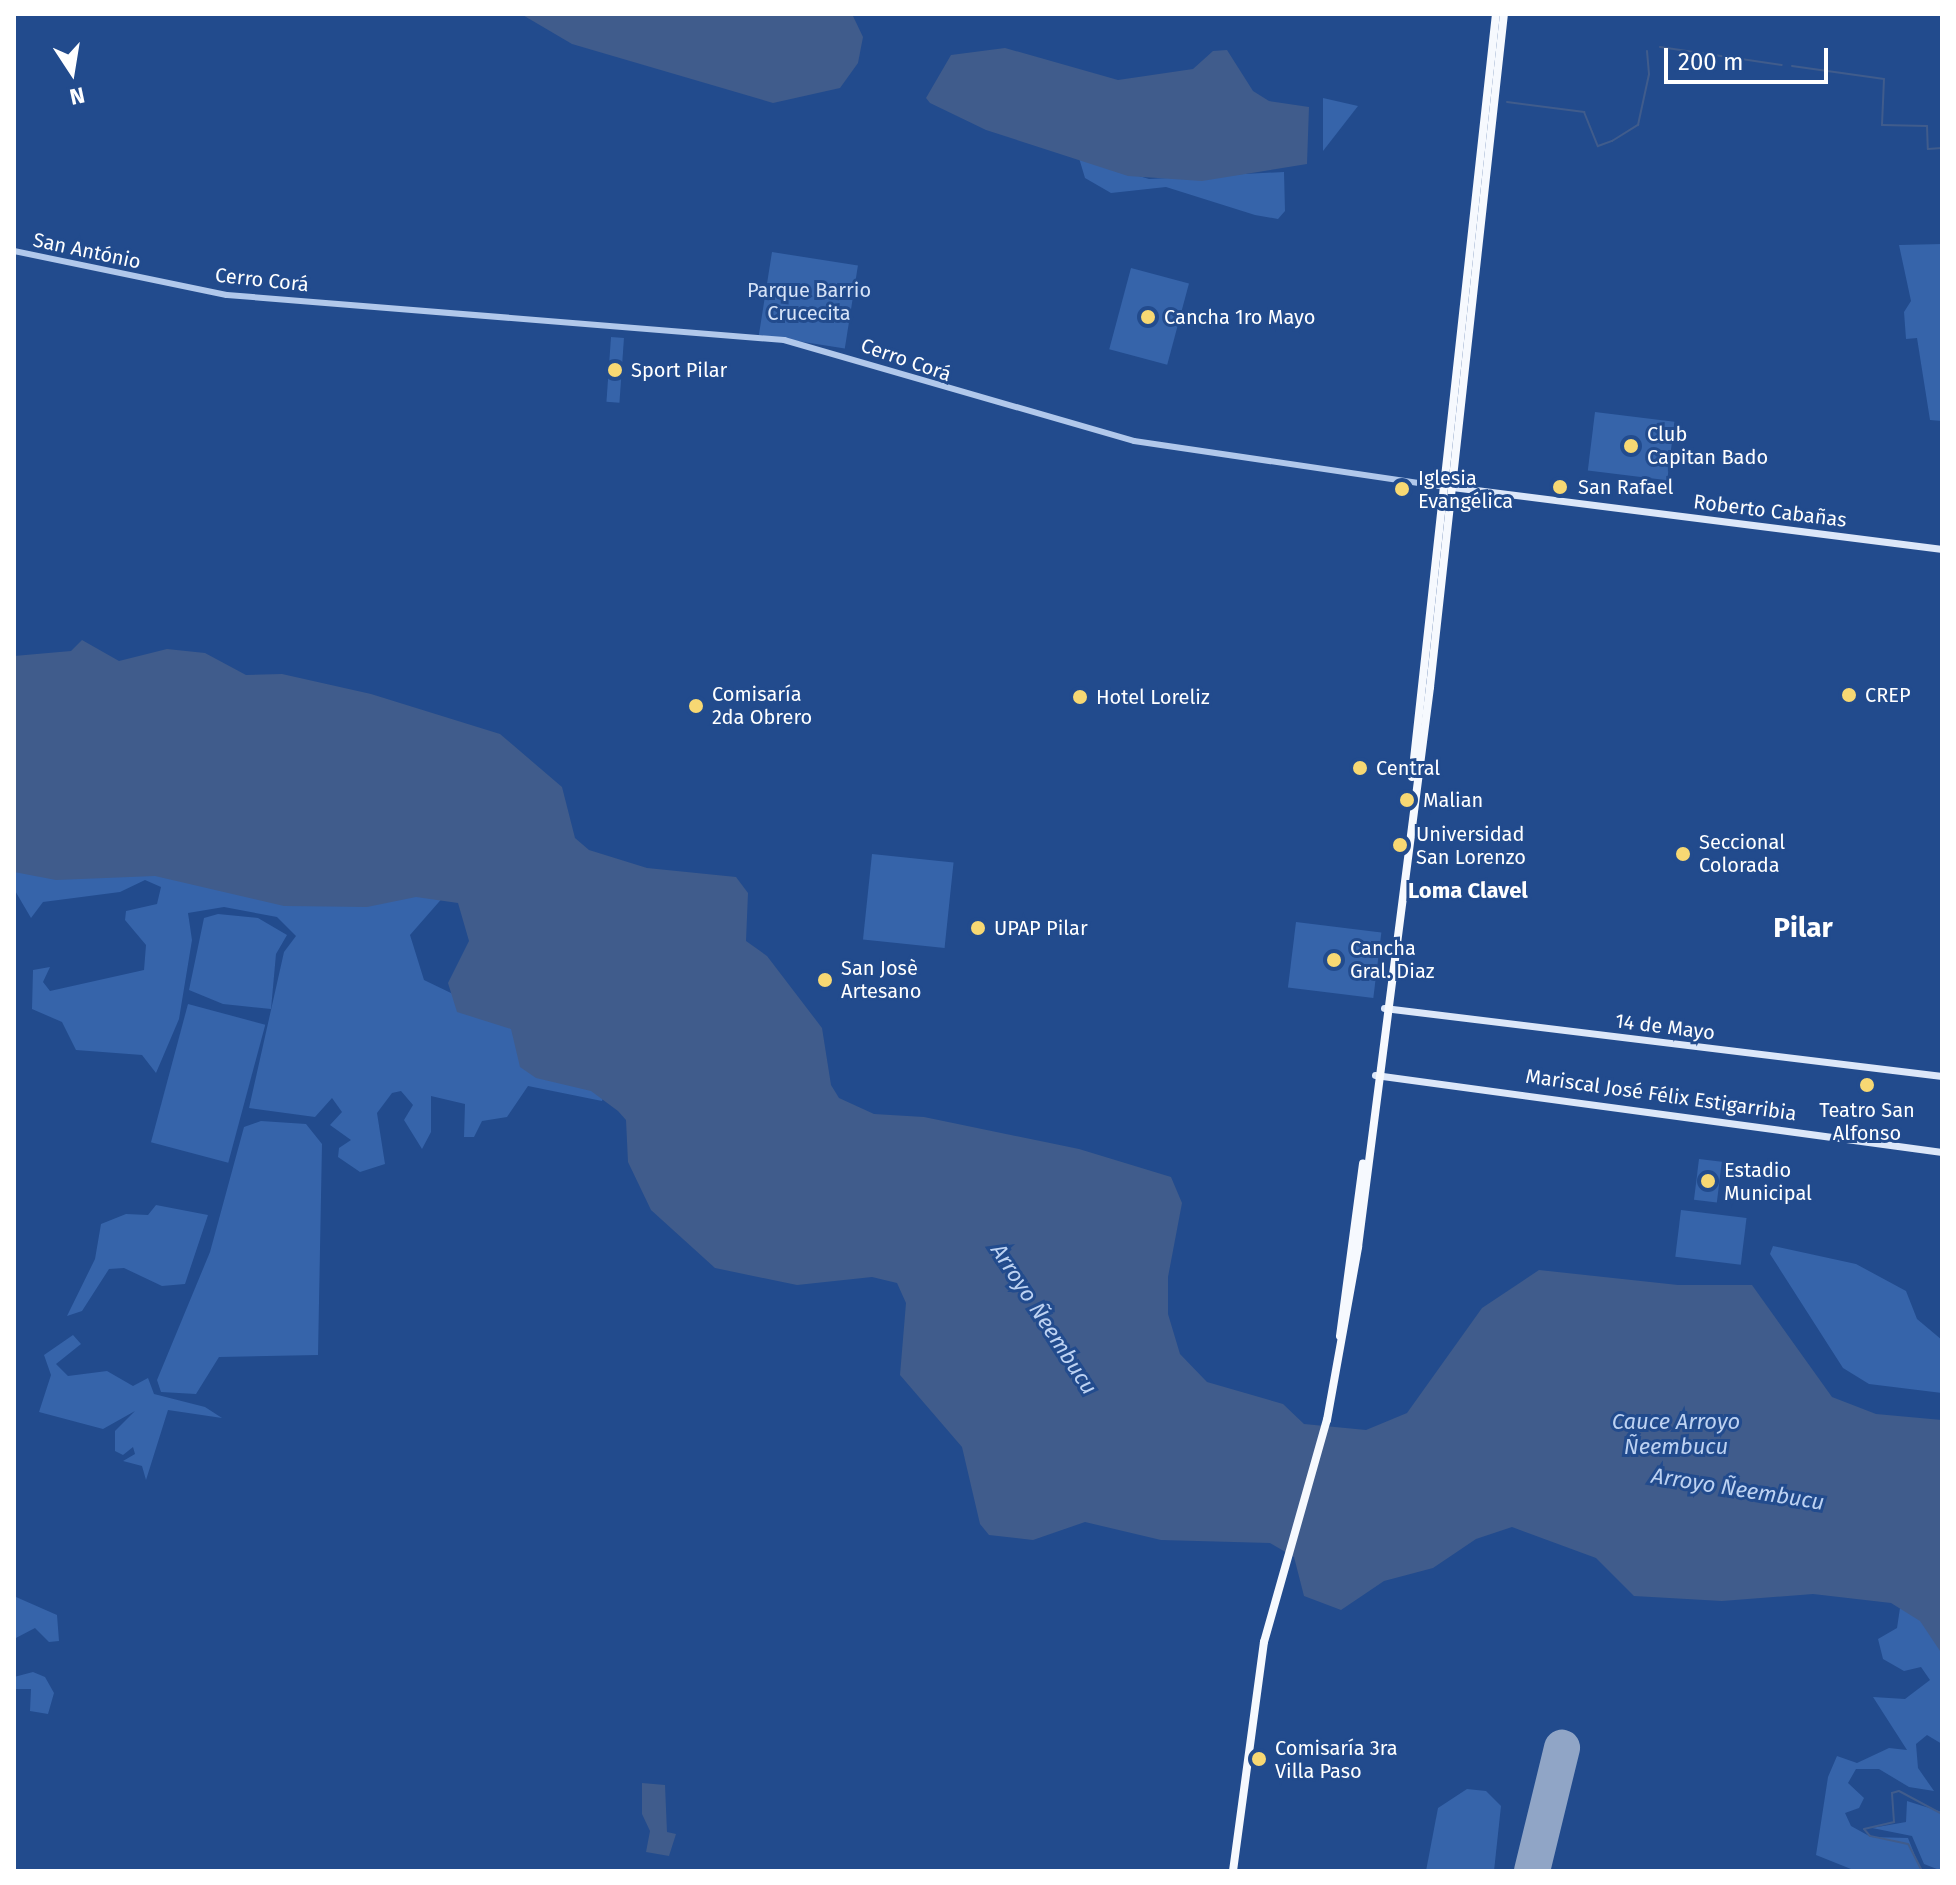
<!DOCTYPE html>
<html>
<head>
<meta charset="utf-8">
<style>
  body { margin:0 }
  #map { position:relative; width:1956px; height:1885px; overflow:hidden; background:#224b8d; font-family:"Fira Sans",sans-serif }
  div>[style] { position:absolute }
  .green>* { inset:0; background:#3664aa; transform-origin:0 0 }
  .water>* { inset:0; background:#405c8c }
  .stream>* { height:2px; margin:-1px; padding:0 1px; transform-origin:1px; border-radius:1px; background:#405c8c }
  .runway>* { height:36px; margin:-18px; padding:0 18px; transform-origin:18px; border-radius:18px; background:#90a5c6 }
  .tertiary>* { height:6px; margin:-3px; padding:0 3px; transform-origin:3px; border-radius:3px; background:#b1c8eb }
  .secondary>* { height:7px; margin:-3.5px; padding:0 3.5px; transform-origin:3.5px; border-radius:3.5px; background:#dce7f9 }
  .primary>* { height:8px; margin:-4px; padding:0 4px; transform-origin:4px; border-radius:4px; background:#f6f9fe }
  .dots>* { width:22px; height:22px; translate:-50% -50%; box-sizing:border-box; border:4px solid #224b8d; border-radius:50% }
  span { translate:-50% -50%; white-space:nowrap; text-align:center; line-height:1.15; -webkit-text-stroke:6px #224b8d; paint-order:stroke }
  .street-label { font-size:20px; color:#fff }
  .park-label { font-size:20px; color:#d6e3f8 }
  .poi-label { font-size:20px; color:#fff }
  .left { translate:0 -50%; text-align:left }
  .neighbourhood-label { font-size:22px; color:#fff; font-weight:700 }
  .water-label { font-size:22px; color:#bdd2f2; font-style:italic }
  .district-label { font-size:28px; color:#fff; font-weight:700 }
  .frame { position:absolute; inset:0; border:16px solid #fff; pointer-events:none }
  .north { position:absolute; left:32px; top:32px; width:80px; height:80px; -webkit-text-stroke:6px #224b8d; paint-order:stroke; rotate:168deg; font-size:22px; font-weight:700; line-height:32px; text-align:center; color:#fff }
  .north::after { content:''; display:block; margin:auto; width:28px; height:36px; background:#fff; clip-path:polygon(50% 0,100% 100%,50% 72%,0 100%) }
  .scale { position:absolute; left:1664px; top:48px; width:164px; height:36px; box-sizing:border-box; border:4px solid #fff; border-top:0; padding-left:10px; font-size:24px; line-height:28px; white-space:nowrap; color:#fff; -webkit-text-stroke:6px #224b8d; paint-order:stroke }
</style>
</head>
<body>
<div id="map">
  <div class="green">
    <div style="clip-path:polygon(1323px 98px,1358px 106px,1323px 151px)"></div>
    <div style="clip-path:polygon(1079px 158px,1149px 179px,1284px 172px,1285px 211px,1278px 219px,1255px 215px,1166px 187px,1111px 193px,1085px 178px)"></div>
    <div style="clip-path:polygon(1942px 244px,1942px 421px,1930px 420px,1917px 338px,1906px 339px,1904px 312px,1911px 301px,1899px 245px)"></div>
    <div style="left:772px;top:252px;width:87px;height:84px;rotate:9deg"></div>
    <div style="left:1131px;top:268px;width:60px;height:84px;rotate:15deg"></div>
    <div style="left:611px;top:337px;width:13px;height:65px;rotate:4deg"></div>
    <div style="left:1595px;top:412px;width:80px;height:59px;rotate:7deg"></div>
    <div style="left:872px;top:854px;width:82px;height:86px;rotate:6deg"></div>
    <div style="clip-path:polygon(107px 864px,445px 895px,410px 935px,424px 980px,480px 1007px,605px 1092px,602px 1101px,528px 1086px,507px 1117px,482px 1121px,474px 1137px,464px 1137px,465px 1104px,431px 1096px,431px 1132px,422px 1149px,404px 1120px,413px 1105px,401px 1091px,392px 1093px,377px 1113px,385px 1164px,360px 1172px,338px 1157px,339px 1148px,351px 1140px,330px 1125px,342px 1112px,332px 1098px,315px 1117px,249px 1108px,284px 952px,296px 936px,277px 917px,224px 907px,188px 913px,192px 940px,179px 1019px,156px 1073px,142px 1055px,76px 1050px,62px 1022px,32px 1009px,33px 970px,50px 967px,43px 982px,50px 991px,144px 970px,146px 945px,125px 920px,126px 911px,157px 904px,161px 887px,145px 880px,120px 892px,43px 902px,31px 918px,14px 889px,14px 866px)"></div>
    <div style="clip-path:polygon(218px 914px,258px 918px,287px 935px,276px 954px,271px 1009px,223px 1004px,189px 990px,204px 918px)"></div>
    <div style="left:1296px;top:922px;width:86px;height:66px;rotate:7deg"></div>
    <div style="left:188px;top:1004px;width:80px;height:143px;rotate:15deg"></div>
    <div style="clip-path:polygon(261px 1121px,306px 1124px,322px 1144px,318px 1355px,219px 1357px,196px 1394px,161px 1392px,157px 1380px,210px 1252px,244px 1127px)"></div>
    <div style="left:1699px;top:1159px;width:23px;height:41px;rotate:7deg"></div>
    <div style="clip-path:polygon(156px 1205px,208px 1215px,185px 1284px,162px 1286px,124px 1268px,109px 1269px,82px 1311px,67px 1316px,95px 1259px,101px 1224px,126px 1214px,148px 1215px)"></div>
    <div style="left:1681px;top:1210px;width:66px;height:47px;rotate:7deg"></div>
    <div style="clip-path:polygon(1773px 1246px,1856px 1264px,1906px 1291px,1917px 1319px,1942px 1340px,1942px 1393px,1869px 1384px,1843px 1368px,1770px 1254px)"></div>
    <div style="clip-path:polygon(73px 1335px,81px 1344px,56px 1364px,68px 1376px,107px 1371px,133px 1386px,148px 1378px,154px 1394px,205px 1407px,222px 1418px,168px 1410px,146px 1480px,142px 1466px,123px 1461px,135px 1454px,133px 1447px,123px 1455px,115px 1451px,115px 1431px,135px 1411px,103px 1429px,39px 1412px,51px 1375px,44px 1355px)"></div>
    <div style="clip-path:polygon(16px 1597px,57px 1615px,59px 1641px,49px 1642px,35px 1628px,14px 1639px)"></div>
    <div style="clip-path:polygon(1908px 1602px,1942px 1645px,1942px 1744px,1927px 1735px,1916px 1744px,1918px 1768px,1934px 1791px,1909px 1787px,1879px 1769px,1856px 1769px,1848px 1783px,1864px 1798px,1859px 1808px,1845px 1813px,1851px 1826px,1871px 1837px,1908px 1838px,1921px 1871px,1856px 1871px,1816px 1855px,1828px 1777px,1837px 1756px,1857px 1763px,1889px 1748px,1907px 1750px,1873px 1697px,1905px 1699px,1930px 1680px,1921px 1667px,1904px 1671px,1883px 1659px,1878px 1639px,1897px 1628px,1900px 1608px)"></div>
    <div style="clip-path:polygon(33px 1672px,45px 1677px,54px 1693px,48px 1714px,30px 1711px,31px 1689px,14px 1689px,14px 1677px)"></div>
    <div style="clip-path:polygon(1467px 1789px,1486px 1791px,1501px 1806px,1494px 1871px,1426px 1871px,1438px 1808px)"></div>
    <div style="clip-path:polygon(1907px 1801px,1942px 1812px,1942px 1871px,1924px 1864px,1912px 1836px,1872px 1828px,1906px 1822px)"></div>
  </div>
  <div class="water">
    <div style="clip-path:polygon(521px 14px,852px 14px,863px 37px,858px 63px,840px 88px,773px 103px,572px 44px)"></div>
    <div style="clip-path:polygon(1005px 48px,1118px 80px,1193px 69px,1213px 51px,1227px 50px,1253px 91px,1269px 101px,1309px 107px,1307px 164px,1202px 181px,1128px 176px,986px 130px,930px 103px,926px 98px,951px 55px)"></div>
    <div style="clip-path:polygon(82px 640px,119px 661px,167px 649px,205px 653px,246px 675px,282px 674px,371px 694px,500px 734px,562px 787px,575px 838px,589px 850px,647px 868px,736px 877px,748px 893px,746px 941px,767px 956px,822px 1028px,831px 1085px,839px 1098px,874px 1114px,924px 1117px,1079px 1149px,1171px 1177px,1182px 1203px,1168px 1277px,1168px 1314px,1180px 1354px,1207px 1382px,1283px 1404px,1304px 1424px,1366px 1430px,1407px 1413px,1482px 1308px,1539px 1270px,1678px 1285px,1752px 1285px,1832px 1397px,1876px 1414px,1942px 1420px,1942px 1654px,1920px 1621px,1891px 1603px,1813px 1594px,1722px 1601px,1634px 1596px,1596px 1558px,1512px 1527px,1476px 1539px,1433px 1568px,1384px 1581px,1341px 1610px,1304px 1596px,1294px 1557px,1270px 1543px,1161px 1540px,1085px 1522px,1033px 1540px,989px 1535px,980px 1524px,962px 1447px,900px 1375px,906px 1303px,897px 1283px,872px 1277px,797px 1285px,715px 1268px,651px 1210px,628px 1162px,626px 1120px,618px 1111px,591px 1091px,536px 1078px,520px 1067px,511px 1029px,457px 1012px,448px 983px,469px 941px,458px 903px,416px 897px,367px 907px,284px 906px,155px 876px,56px 880px,14px 872px,14px 656px,71px 651px)"></div>
    <div style="clip-path:polygon(642px 1783px,665px 1785px,667px 1832px,676px 1834px,669px 1856px,646px 1852px,650px 1831px,642px 1814px)"></div>
  </div>
  <div class="stream">
    <div style="left:1660px;top:47px;width:123px;rotate:8.4deg"></div>
    <div style="left:1792px;top:66px;width:93px;rotate:8deg"></div>
    <div style="left:1884px;top:79px;width:46px;rotate:92.5deg"></div>
    <div style="left:1882px;top:125px;width:45px;rotate:1.3deg"></div>
    <div style="left:1927px;top:126px;width:23px;rotate:88deg"></div>
    <div style="left:1928px;top:149px;width:14px;rotate:-4deg"></div>
    <div style="left:1507px;top:102px;width:78px;rotate:7.4deg"></div>
    <div style="left:1584px;top:112px;width:37px;rotate:68deg"></div>
    <div style="left:1598px;top:146px;width:15px;rotate:-20deg"></div>
    <div style="left:1612px;top:141px;width:31px;rotate:-32deg"></div>
    <div style="left:1638px;top:125px;width:52px;rotate:-77.8deg"></div>
    <div style="left:1649px;top:74px;width:23px;rotate:-95deg"></div>
    <div style="left:1922px;top:1871px;width:30px;rotate:-117deg"></div>
    <div style="left:1908px;top:1844px;width:39px;rotate:-168deg"></div>
    <div style="left:1870px;top:1836px;width:9px;rotate:-131deg"></div>
    <div style="left:1864px;top:1829px;width:31px;rotate:-13deg"></div>
    <div style="left:1894px;top:1822px;width:29px;rotate:-94deg"></div>
    <div style="left:1892px;top:1793px;width:7px;rotate:-16deg"></div>
    <div style="left:1899px;top:1791px;width:49px;rotate:28.1deg"></div>
  </div>
  <div class="runway">
    <div style="left:1532px;top:1871px;width:127px;rotate:-76.3deg"></div>
  </div>
  <div class="tertiary">
    <div style="left:14px;top:251px;width:217px;rotate:11.7deg"></div>
    <div style="left:227px;top:295px;width:559px;rotate:4.62deg"></div>
    <div style="left:784px;top:340px;width:364px;rotate:16.1deg"></div>
    <div style="left:1134px;top:441px;width:315px;rotate:8.4deg"></div>
  </div>
  <div class="secondary">
    <div style="left:1452px;top:487px;width:494px;rotate:7.2deg"></div>
    <div style="left:1384px;top:1008px;width:562px;rotate:6.95deg"></div>
    <div style="left:1375px;top:1075px;width:572px;rotate:7.73deg"></div>
  </div>
  <div class="primary">
    <div style="left:1412px;top:777px;width:768px;rotate:-83.72deg"></div>
    <div style="left:1340px;top:1336px;width:174px;rotate:-82.4deg"></div>
    <div style="left:1233px;top:1871px;width:231px;rotate:-82.3deg"></div>
    <div style="left:1264px;top:1642px;width:231px;rotate:-74.2deg"></div>
    <div style="left:1327px;top:1420px;width:176px;rotate:-79.8deg"></div>
    <div style="left:1358px;top:1247px;width:565px;rotate:-82.67deg"></div>
    <div style="left:1430px;top:687px;width:677px;rotate:-83.73deg"></div>
  </div>
  <div class="dots">
    <div style="left:1148px;top:317px;background:#f7d873"></div>
    <div style="left:615px;top:370px;background:#f7d873"></div>
    <div style="left:1631px;top:446px;background:#f7d873"></div>
    <div style="left:1560px;top:487px;background:#f7d873"></div>
    <div style="left:1402px;top:489px;background:#f7d873"></div>
    <div style="left:1849px;top:695px;background:#f7d873"></div>
    <div style="left:1080px;top:697px;background:#f7d873"></div>
    <div style="left:696px;top:706px;background:#f7d873"></div>
    <div style="left:1360px;top:768px;background:#f7d873"></div>
    <div style="left:1407px;top:800px;background:#f7d873"></div>
    <div style="left:1400px;top:845px;background:#f7d873"></div>
    <div style="left:1683px;top:854px;background:#f7d873"></div>
    <div style="left:978px;top:928px;background:#f7d873"></div>
    <div style="left:1334px;top:960px;background:#f7d873"></div>
    <div style="left:825px;top:980px;background:#f7d873"></div>
    <div style="left:1867px;top:1085px;background:#f7d873"></div>
    <div style="left:1708px;top:1181px;background:#f7d873"></div>
    <div style="left:1259px;top:1759px;background:#f7d873"></div>
  </div>
  <div class="street-label">
    <span style="left:87px;top:251px;rotate:12deg">San António</span>
    <span style="left:262px;top:280px;rotate:6deg">Cerro Corá</span>
    <span style="left:906px;top:360px;rotate:19deg">Cerro Corá</span>
    <span style="left:1770px;top:511px;rotate:7deg">Roberto Cabañas</span>
    <span style="left:1665px;top:1027px;rotate:7deg">14 de Mayo</span>
    <span style="left:1661px;top:1095px;rotate:8deg">Mariscal José Félix Estigarribia</span>
  </div>
  <div class="park-label">
    <span style="left:809px;top:302px">Parque Barrio<br>Crucecita</span>
  </div>
  <div class="poi-label">
    <span class="left" style="left:1164px;top:317px">Cancha 1ro Mayo</span>
    <span class="left" style="left:631px;top:370px">Sport Pilar</span>
    <span class="left" style="left:1647px;top:446px">Club<br>Capitan Bado</span>
    <span class="left" style="left:1418px;top:490px">Iglesia<br>Evangélica</span>
    <span class="left" style="left:1578px;top:487px">San Rafael</span>
    <span class="left" style="left:712px;top:706px">Comisaría<br>2da Obrero</span>
    <span class="left" style="left:1865px;top:695px">CREP</span>
    <span class="left" style="left:1096px;top:697px">Hotel Loreliz</span>
    <span class="left" style="left:1376px;top:768px">Central</span>
    <span class="left" style="left:1423px;top:800px">Malian</span>
    <span class="left" style="left:1416px;top:846px">Universidad<br>San Lorenzo</span>
    <span class="left" style="left:1699px;top:854px">Seccional<br>Colorada</span>
    <span class="left" style="left:994px;top:928px">UPAP Pilar</span>
    <span class="left" style="left:1350px;top:960px">Cancha<br>Gral. Diaz</span>
    <span class="left" style="left:841px;top:980px">San Josè<br>Artesano</span>
    <span style="left:1867px;top:1122px">Teatro San<br>Alfonso</span>
    <span class="left" style="left:1724px;top:1182px">Estadio<br>Municipal</span>
    <span class="left" style="left:1275px;top:1760px">Comisaría 3ra<br>Villa Paso</span>
  </div>
  <div class="neighbourhood-label">
    <span style="left:1468px;top:891px">Loma Clavel</span>
  </div>
  <div class="water-label">
    <span style="left:1044px;top:1319px;rotate:57deg">Arroyo Ñeembucu</span>
    <span style="left:1676px;top:1434px">Cauce Arroyo<br>Ñeembucu</span>
    <span style="left:1738px;top:1489px;rotate:9deg">Arroyo Ñeembucu</span>
  </div>
  <div class="district-label">
    <span style="left:1803px;top:928px">Pilar</span>
  </div>
  <div class="frame"></div>
  <div class="north">N</div>
  <div class="scale">200 m</div>
</div>
</body>
</html>
